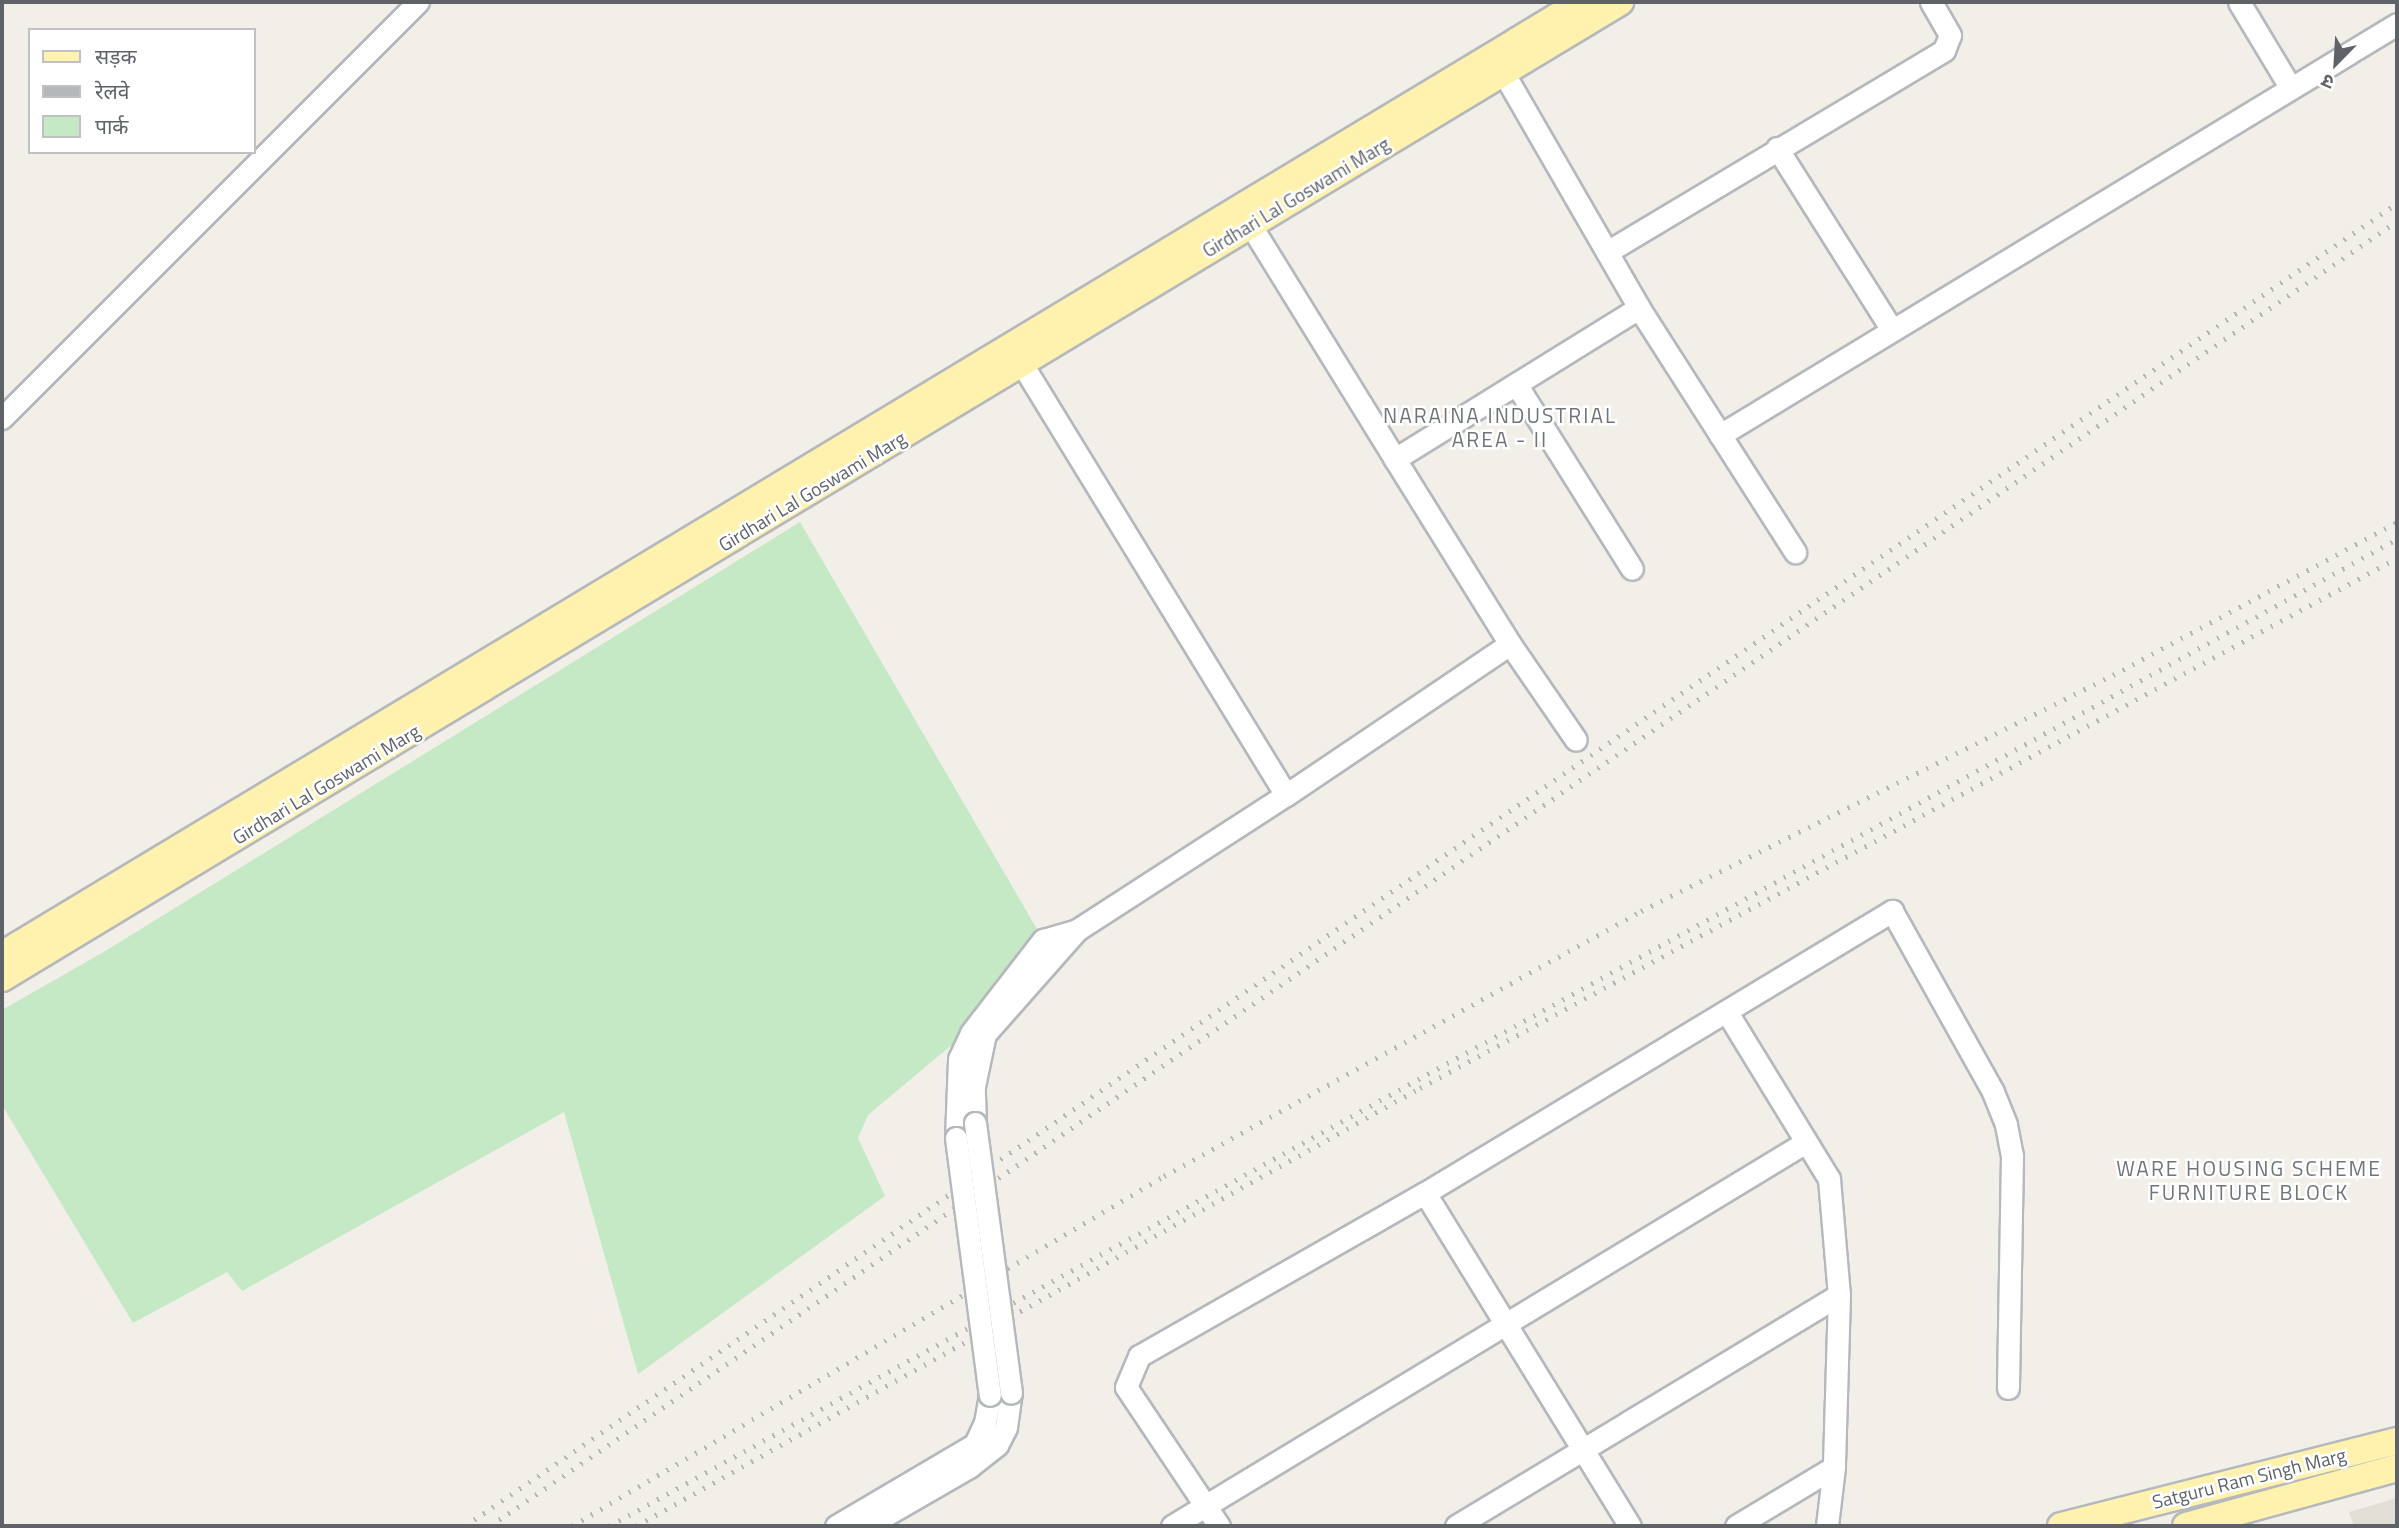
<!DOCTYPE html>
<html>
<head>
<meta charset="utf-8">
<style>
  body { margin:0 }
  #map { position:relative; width:2399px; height:1528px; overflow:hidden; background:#f1efe8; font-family:"Titillium Web","Noto Sans Devanagari",sans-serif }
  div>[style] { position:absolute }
  .education>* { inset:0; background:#e1ded6 }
  .green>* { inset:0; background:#c5e8c5 }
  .roads { filter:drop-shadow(2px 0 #b5b8bc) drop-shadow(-2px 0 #b5b8bc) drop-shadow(0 2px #b5b8bc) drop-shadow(0 -2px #b5b8bc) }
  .minor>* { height:21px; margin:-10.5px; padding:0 10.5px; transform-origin:10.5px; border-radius:10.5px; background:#fff }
  .major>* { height:26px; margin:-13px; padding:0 13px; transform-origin:13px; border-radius:13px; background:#fff2af }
  .rail>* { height:5px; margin-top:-2.5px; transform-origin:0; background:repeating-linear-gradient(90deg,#b6b7b8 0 2px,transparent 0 11px) }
  .bridges { filter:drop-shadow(2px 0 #b5b8bc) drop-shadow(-2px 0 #b5b8bc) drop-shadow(0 2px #b5b8bc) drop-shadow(0 -2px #b5b8bc) }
  .minor-bridge>* { height:21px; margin:-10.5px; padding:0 10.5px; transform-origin:10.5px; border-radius:10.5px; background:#fff }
  span { translate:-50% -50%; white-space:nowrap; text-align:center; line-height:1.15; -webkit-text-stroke:5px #fff; paint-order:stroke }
  .street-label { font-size:19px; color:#5f6368 }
  .neighbourhood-label { font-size:21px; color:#70757a; letter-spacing:2px }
  .frame { position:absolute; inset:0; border:4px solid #5f6368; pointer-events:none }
  .legend { position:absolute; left:28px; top:28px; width:228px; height:126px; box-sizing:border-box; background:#fff; border:2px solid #bfc1c3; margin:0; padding:9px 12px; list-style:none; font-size:21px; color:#5f6368 }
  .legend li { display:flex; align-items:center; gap:14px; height:35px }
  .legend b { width:35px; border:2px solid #bfc1c3 }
  .north { position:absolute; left:2301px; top:28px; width:70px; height:70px; -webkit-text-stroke:5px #fff; paint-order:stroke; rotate:204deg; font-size:19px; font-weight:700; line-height:28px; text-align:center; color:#5f6368 }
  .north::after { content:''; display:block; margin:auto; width:24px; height:32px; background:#5f6368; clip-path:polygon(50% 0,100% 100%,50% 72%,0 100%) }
</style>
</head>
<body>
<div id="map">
  <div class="education">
    <div style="clip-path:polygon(2397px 1498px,2397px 1526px,2354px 1526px,2349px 1512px)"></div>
  </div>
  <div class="green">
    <div style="clip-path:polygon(800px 522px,1041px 936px,954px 1043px,868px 1115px,858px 1138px,885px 1196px,638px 1374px,564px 1112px,242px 1291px,227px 1272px,133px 1323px,2px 1105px,2px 1010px,102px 953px)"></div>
  </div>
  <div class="roads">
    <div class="minor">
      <div style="left:2239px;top:2px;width:99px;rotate:59deg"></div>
      <div style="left:1503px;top:72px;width:272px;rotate:60deg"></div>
      <div style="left:1777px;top:148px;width:215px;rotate:57.7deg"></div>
      <div style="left:1243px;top:213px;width:289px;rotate:58.3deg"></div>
      <div style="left:1607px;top:252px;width:393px;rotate:-30.9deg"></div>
      <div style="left:1944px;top:50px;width:16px;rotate:-68deg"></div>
      <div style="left:1950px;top:35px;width:38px;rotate:-120deg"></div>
      <div style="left:1516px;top:384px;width:218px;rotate:57.9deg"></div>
      <div style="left:2px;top:418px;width:588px;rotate:-45deg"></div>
      <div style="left:1720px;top:435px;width:792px;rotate:-31.26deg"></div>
      <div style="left:1510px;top:644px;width:218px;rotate:-121.9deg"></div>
      <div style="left:1395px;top:459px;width:287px;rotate:-31.8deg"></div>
      <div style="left:1639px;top:308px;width:290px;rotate:57.4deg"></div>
      <div style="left:1286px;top:795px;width:270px;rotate:-34deg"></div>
      <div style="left:1510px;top:644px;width:116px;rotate:55.5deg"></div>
      <div style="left:1728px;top:1014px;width:193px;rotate:58.5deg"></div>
      <div style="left:1829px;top:1179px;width:116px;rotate:85.1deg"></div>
      <div style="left:1839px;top:1295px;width:172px;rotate:91.7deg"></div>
      <div style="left:1834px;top:1467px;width:59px;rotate:96.8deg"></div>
      <div style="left:975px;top:1123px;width:37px;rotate:-92deg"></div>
      <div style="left:974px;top:1086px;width:53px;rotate:-78.1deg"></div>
      <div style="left:985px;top:1034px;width:139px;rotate:-48.5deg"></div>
      <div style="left:956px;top:1138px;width:79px;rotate:-87.8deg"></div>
      <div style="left:959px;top:1059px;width:29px;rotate:-65deg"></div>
      <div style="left:971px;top:1033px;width:118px;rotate:-52.3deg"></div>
      <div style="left:1043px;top:940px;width:35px;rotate:-16deg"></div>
      <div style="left:1077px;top:930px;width:249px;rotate:-32.9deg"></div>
      <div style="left:1286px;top:795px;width:521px;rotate:-121.49deg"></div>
      <div style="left:1425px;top:1193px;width:391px;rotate:58.4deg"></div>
      <div style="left:836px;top:1526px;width:161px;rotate:-30.5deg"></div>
      <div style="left:975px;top:1444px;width:23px;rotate:-65deg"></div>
      <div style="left:985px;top:1423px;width:28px;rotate:-80deg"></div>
      <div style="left:867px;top:1526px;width:118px;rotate:-30deg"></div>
      <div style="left:969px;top:1467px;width:36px;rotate:-38deg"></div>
      <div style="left:997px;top:1445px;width:20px;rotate:-63deg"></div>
      <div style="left:1006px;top:1427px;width:34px;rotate:-82deg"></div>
      <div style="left:1172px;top:1526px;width:741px;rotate:-31.2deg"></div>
      <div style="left:1219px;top:1526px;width:167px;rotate:-123.8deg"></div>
      <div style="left:1126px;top:1387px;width:34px;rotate:-67deg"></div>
      <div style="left:1139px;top:1356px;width:329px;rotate:-29.7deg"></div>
      <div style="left:1425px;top:1193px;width:546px;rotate:-31.13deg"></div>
      <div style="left:1892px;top:911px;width:207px;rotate:60.8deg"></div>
      <div style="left:1993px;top:1092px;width:35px;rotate:68deg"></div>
      <div style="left:2006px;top:1125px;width:32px;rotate:79deg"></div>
      <div style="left:2012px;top:1156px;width:232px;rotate:91deg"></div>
      <div style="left:1456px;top:1526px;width:447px;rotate:-31.1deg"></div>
      <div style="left:1736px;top:1526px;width:114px;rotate:-31deg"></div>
    </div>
    <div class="major">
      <div style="left:2px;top:955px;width:1845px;rotate:-31.1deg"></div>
      <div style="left:2px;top:978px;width:1890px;rotate:-31.1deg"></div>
      <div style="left:2061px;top:1526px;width:347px;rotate:-14.2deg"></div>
      <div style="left:2186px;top:1526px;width:219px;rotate:-15.4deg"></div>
    </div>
  </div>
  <div class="rail">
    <div style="left:465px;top:1526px;width:2342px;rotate:-34.4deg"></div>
    <div style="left:490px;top:1526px;width:2311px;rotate:-34.38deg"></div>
    <div style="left:572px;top:1526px;width:688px;rotate:-30.59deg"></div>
    <div style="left:1164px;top:1176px;width:546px;rotate:-29.05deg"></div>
    <div style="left:1641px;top:911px;width:528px;rotate:-26.57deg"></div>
    <div style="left:2113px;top:675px;width:323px;rotate:-28.3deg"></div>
    <div style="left:609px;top:1526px;width:2042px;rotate:-28.9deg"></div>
    <div style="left:636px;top:1526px;width:898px;rotate:-29.19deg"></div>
    <div style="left:1420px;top:1088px;width:1111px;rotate:-28.48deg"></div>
  </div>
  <div class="bridges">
    <div class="minor-bridge">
      <div style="left:975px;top:1123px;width:272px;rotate:82.4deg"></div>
      <div style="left:956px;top:1138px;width:259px;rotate:82.5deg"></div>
    </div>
  </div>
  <div class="street-label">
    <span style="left:1296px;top:197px;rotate:-31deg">Girdhari Lal Goswami Marg</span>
    <span style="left:812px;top:491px;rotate:-31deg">Girdhari Lal Goswami Marg</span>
    <span style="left:326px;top:784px;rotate:-31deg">Girdhari Lal Goswami Marg</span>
    <span style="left:2249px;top:1478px;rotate:-14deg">Satguru Ram Singh Marg</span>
  </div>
  <div class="neighbourhood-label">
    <span style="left:1500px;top:427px">NARAINA INDUSTRIAL<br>AREA - II</span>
    <span style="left:2249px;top:1180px">WARE HOUSING SCHEME<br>FURNITURE BLOCK</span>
  </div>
  <div class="frame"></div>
  <ul class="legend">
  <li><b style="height:9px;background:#fff2af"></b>सड़क</li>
  <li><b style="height:9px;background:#b6b7b8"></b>रेलवे</li>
  <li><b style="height:19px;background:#c5e8c5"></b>पार्क</li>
  </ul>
  <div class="north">उ</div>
</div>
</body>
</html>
